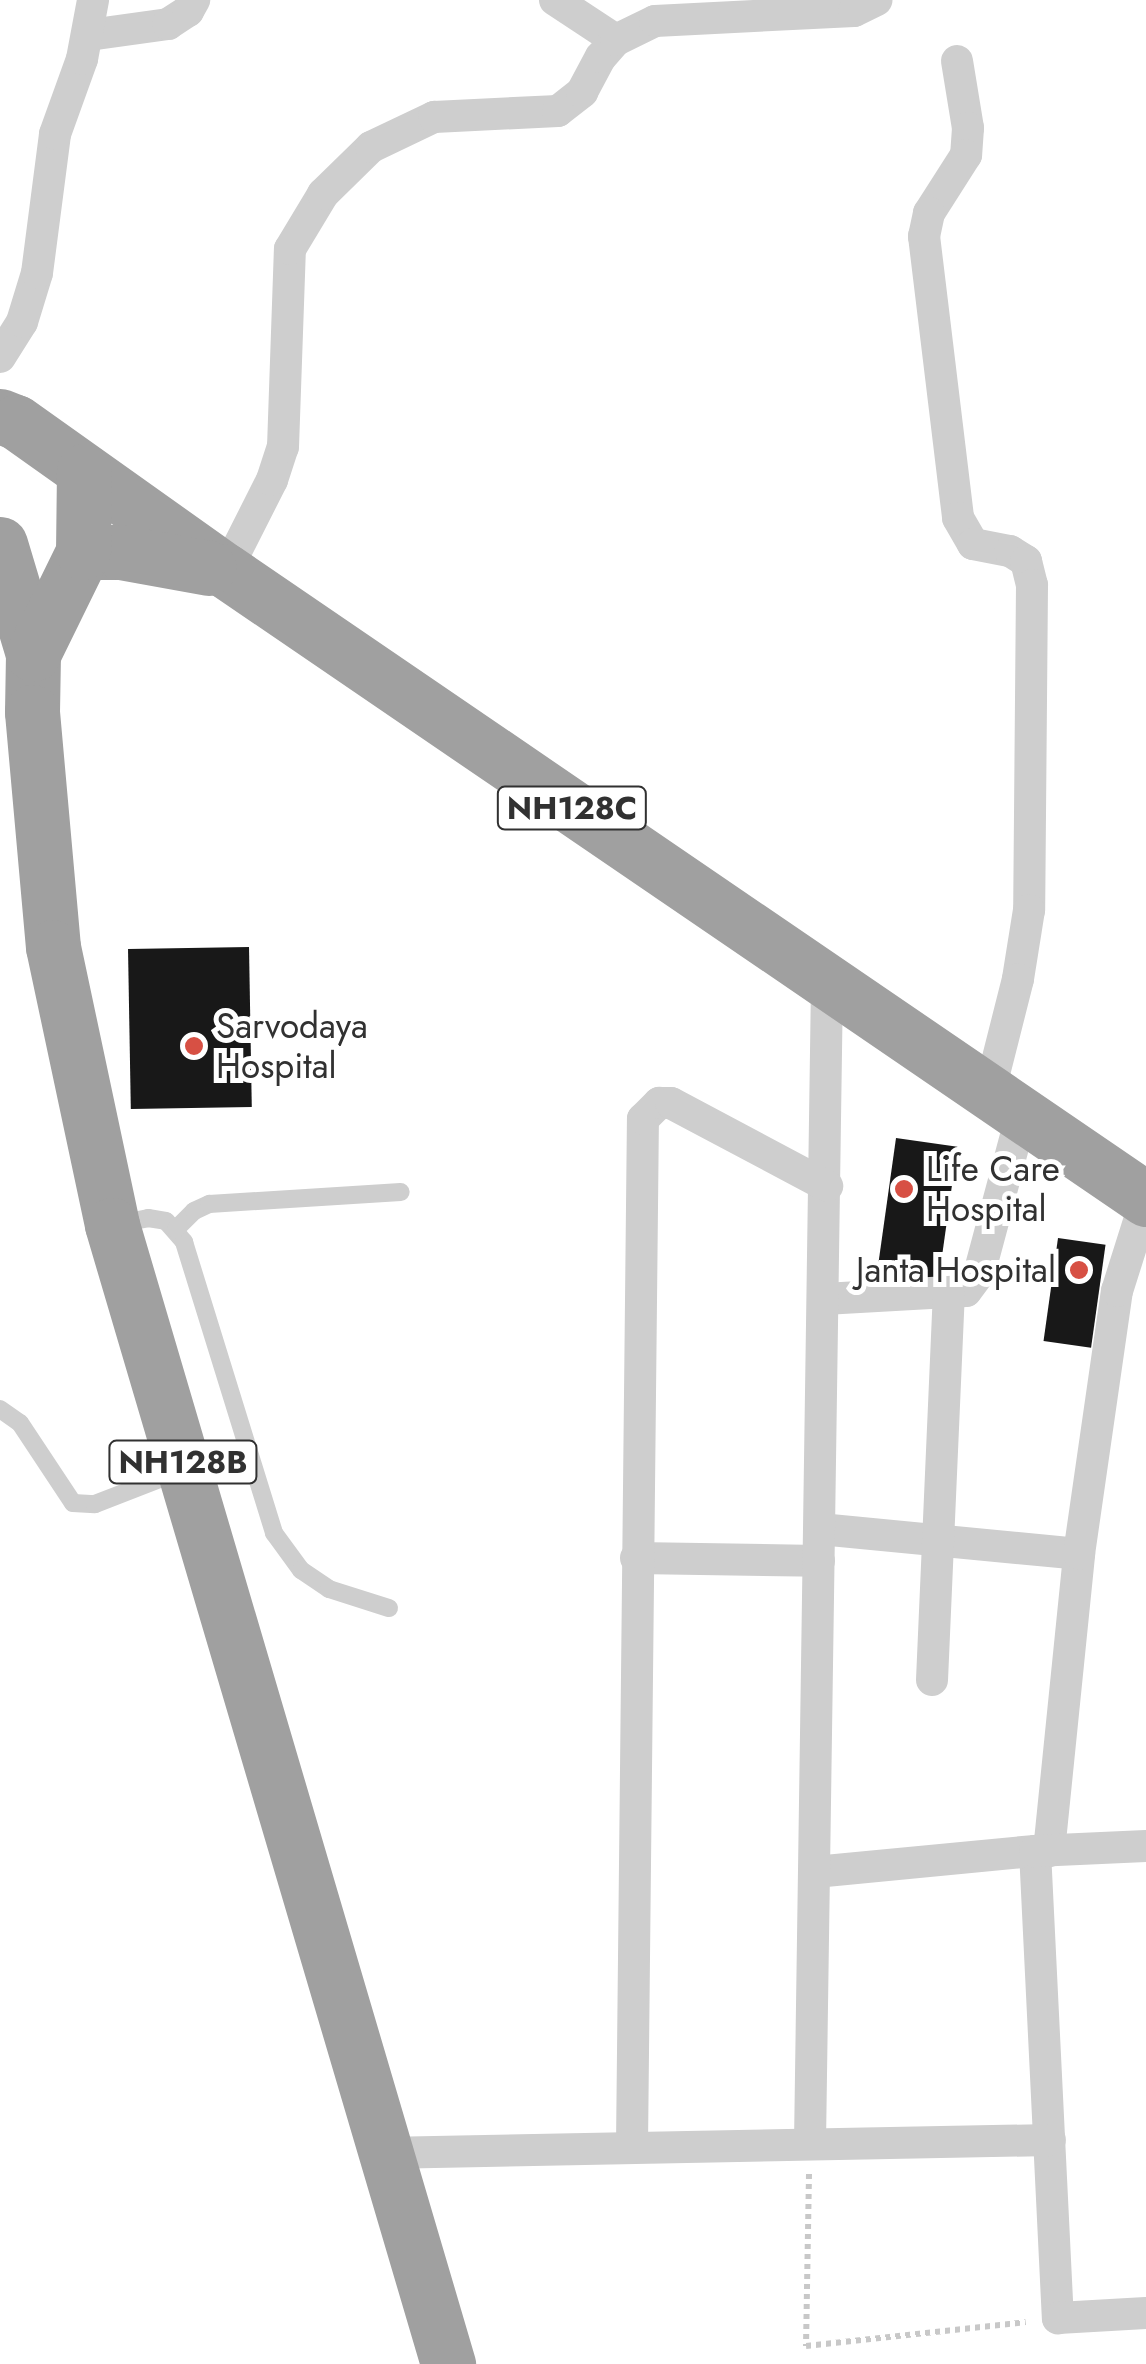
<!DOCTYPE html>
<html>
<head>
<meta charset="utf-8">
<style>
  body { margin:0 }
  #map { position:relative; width:1146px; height:2364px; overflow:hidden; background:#fff; font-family:Jost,sans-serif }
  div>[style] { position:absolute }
  .building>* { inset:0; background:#181818; transform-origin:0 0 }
  .path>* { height:6px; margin-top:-3px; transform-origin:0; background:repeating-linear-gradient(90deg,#c8c8c8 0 5px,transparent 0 10px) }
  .service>* { height:18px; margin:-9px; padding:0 9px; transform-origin:9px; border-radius:9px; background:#cecece }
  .minor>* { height:32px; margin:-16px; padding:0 16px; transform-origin:16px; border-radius:16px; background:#cecece }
  .trunk>* { height:55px; margin:-27.5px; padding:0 27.5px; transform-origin:27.5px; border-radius:27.5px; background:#a0a0a0 }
  .dots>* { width:28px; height:28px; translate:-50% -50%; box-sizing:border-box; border:5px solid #fff; border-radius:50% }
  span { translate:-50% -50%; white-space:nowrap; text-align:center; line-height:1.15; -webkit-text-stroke:10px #fff; paint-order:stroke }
  .shield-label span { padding:2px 8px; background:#fff; border:2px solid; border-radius:8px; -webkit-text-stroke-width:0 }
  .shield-label { font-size:32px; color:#313131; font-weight:700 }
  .poi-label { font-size:35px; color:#313131 }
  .left { translate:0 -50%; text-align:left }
  .right { translate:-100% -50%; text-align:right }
</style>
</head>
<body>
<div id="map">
  <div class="building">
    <div style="left:249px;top:947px;width:160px;height:121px;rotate:89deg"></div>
    <div style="left:896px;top:1138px;width:62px;height:141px;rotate:8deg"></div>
    <div style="left:1058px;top:1238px;width:48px;height:104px;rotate:8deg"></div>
  </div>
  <div class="path">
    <div style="left:809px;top:2174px;width:172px;rotate:91deg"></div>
    <div style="left:806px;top:2346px;width:221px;rotate:-6.2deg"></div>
  </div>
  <div class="service">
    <div style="left:118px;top:1224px;width:31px;rotate:-11deg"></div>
    <div style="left:148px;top:1218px;width:18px;rotate:9deg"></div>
    <div style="left:166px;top:1221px;width:28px;rotate:49deg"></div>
    <div style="left:184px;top:1242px;width:305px;rotate:72.8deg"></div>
    <div style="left:274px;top:1533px;width:46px;rotate:53.9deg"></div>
    <div style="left:301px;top:1570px;width:34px;rotate:34deg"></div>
    <div style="left:329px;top:1589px;width:63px;rotate:17.6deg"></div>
    <div style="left:176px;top:1229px;width:25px;rotate:-45deg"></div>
    <div style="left:194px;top:1211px;width:17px;rotate:-25deg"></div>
    <div style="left:209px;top:1204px;width:192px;rotate:-3.6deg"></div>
    <div style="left:0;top:1409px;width:24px;rotate:35deg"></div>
    <div style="left:20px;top:1423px;width:96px;rotate:56.5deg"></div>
    <div style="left:73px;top:1503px;width:22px;rotate:3deg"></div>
    <div style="left:95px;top:1504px;width:91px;rotate:-21.2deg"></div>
  </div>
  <div class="minor">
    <div style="left:555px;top:0;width:73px;rotate:33.3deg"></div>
    <div style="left:89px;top:35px;width:80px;rotate:-7.9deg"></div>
    <div style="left:168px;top:24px;width:24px;rotate:-33deg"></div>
    <div style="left:188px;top:11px;width:13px;rotate:-61deg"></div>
    <div style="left:957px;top:61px;width:68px;rotate:80.7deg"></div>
    <div style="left:968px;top:128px;width:27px;rotate:94deg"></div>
    <div style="left:966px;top:155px;width:69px;rotate:122.5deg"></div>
    <div style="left:929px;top:213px;width:24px;rotate:102deg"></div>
    <div style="left:924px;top:236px;width:284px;rotate:83.1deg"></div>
    <div style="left:958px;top:518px;width:30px;rotate:60deg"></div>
    <div style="left:973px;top:544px;width:38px;rotate:11deg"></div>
    <div style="left:1010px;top:551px;width:19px;rotate:32deg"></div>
    <div style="left:1026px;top:561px;width:25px;rotate:76deg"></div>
    <div style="left:1032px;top:585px;width:325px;rotate:90.5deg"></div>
    <div style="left:1029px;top:910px;width:70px;rotate:99.1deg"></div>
    <div style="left:1018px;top:979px;width:114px;rotate:104.2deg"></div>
    <div style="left:0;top:357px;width:41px;rotate:-57.8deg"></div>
    <div style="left:22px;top:322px;width:51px;rotate:-73deg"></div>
    <div style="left:37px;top:273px;width:140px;rotate:-82.6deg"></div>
    <div style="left:55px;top:134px;width:80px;rotate:-70.2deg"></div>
    <div style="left:82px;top:59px;width:60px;rotate:-79.4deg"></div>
    <div style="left:226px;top:571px;width:102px;rotate:-63.2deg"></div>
    <div style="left:272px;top:480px;width:35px;rotate:-72deg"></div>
    <div style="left:283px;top:447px;width:198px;rotate:-88deg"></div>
    <div style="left:290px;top:249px;width:64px;rotate:-59deg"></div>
    <div style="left:323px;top:194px;width:67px;rotate:-44.4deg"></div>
    <div style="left:371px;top:147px;width:70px;rotate:-25.5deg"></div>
    <div style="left:434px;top:117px;width:124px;rotate:-2.8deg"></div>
    <div style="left:558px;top:111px;width:31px;rotate:-38deg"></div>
    <div style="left:582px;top:92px;width:40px;rotate:-62deg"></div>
    <div style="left:601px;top:57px;width:23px;rotate:-49deg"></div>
    <div style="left:616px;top:40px;width:43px;rotate:-26deg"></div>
    <div style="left:655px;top:21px;width:199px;rotate:-2.9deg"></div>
    <div style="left:854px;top:11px;width:25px;rotate:-26deg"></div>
    <div style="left:824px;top:1299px;width:142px;rotate:-3.2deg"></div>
    <div style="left:966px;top:1291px;width:21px;rotate:-53deg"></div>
    <div style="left:979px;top:1274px;width:167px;rotate:-75deg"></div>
    <div style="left:820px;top:1529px;width:260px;rotate:5.5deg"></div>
    <div style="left:636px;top:1558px;width:183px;rotate:0.9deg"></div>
    <div style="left:932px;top:1680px;width:386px;rotate:-87.5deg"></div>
    <div style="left:1035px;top:1851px;width:468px;rotate:87.2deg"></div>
    <div style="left:1058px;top:2318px;width:88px;rotate:-3.3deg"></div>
    <div style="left:1049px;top:1851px;width:299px;rotate:-84.2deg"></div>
    <div style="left:1079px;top:1554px;width:266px;rotate:-81.8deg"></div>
    <div style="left:1117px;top:1291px;width:96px;rotate:-72.5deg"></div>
    <div style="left:815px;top:1872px;width:221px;rotate:-5.5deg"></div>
    <div style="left:1035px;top:1851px;width:111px;rotate:-2.6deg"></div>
    <div style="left:810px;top:2143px;width:1160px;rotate:-89.16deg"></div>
    <div style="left:632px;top:2146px;width:1027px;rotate:-89.39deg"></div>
    <div style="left:643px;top:1119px;width:23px;rotate:-45deg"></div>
    <div style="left:659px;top:1103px;width:12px"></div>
    <div style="left:671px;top:1103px;width:177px;rotate:28deg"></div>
    <div style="left:384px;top:2153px;width:666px;rotate:-1.12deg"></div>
  </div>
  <div class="trunk">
    <div style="left:0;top:416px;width:17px;rotate:21deg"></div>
    <div style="left:16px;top:422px;width:257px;rotate:35.4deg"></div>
    <div style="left:226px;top:571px;width:1114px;rotate:34.32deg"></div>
    <div style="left:0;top:544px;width:115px;rotate:73.3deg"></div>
    <div style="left:33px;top:654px;width:58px;rotate:91deg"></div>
    <div style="left:32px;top:712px;width:236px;rotate:84.9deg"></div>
    <div style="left:53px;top:947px;width:284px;rotate:78deg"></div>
    <div style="left:112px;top:1225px;width:1188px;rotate:73.56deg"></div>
    <div style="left:83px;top:552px;width:37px"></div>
    <div style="left:120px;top:552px;width:90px;rotate:10.2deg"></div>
    <div style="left:33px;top:654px;width:114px;rotate:-63.9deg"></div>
    <div style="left:83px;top:552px;width:81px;rotate:-89.3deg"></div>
  </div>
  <div class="dots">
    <div style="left:194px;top:1046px;background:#d75044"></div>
    <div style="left:904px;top:1189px;background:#d75044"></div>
    <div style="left:1079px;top:1270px;background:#d75044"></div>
  </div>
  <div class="shield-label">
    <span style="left:572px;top:808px">NH128C</span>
    <span style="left:183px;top:1462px">NH128B</span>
  </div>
  <div class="poi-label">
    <span class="left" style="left:216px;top:1046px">Sarvodaya<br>Hospital</span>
    <span class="left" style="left:926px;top:1189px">Life Care<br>Hospital</span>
    <span class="right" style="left:1056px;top:1270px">Janta Hospital</span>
  </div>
</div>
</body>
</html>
